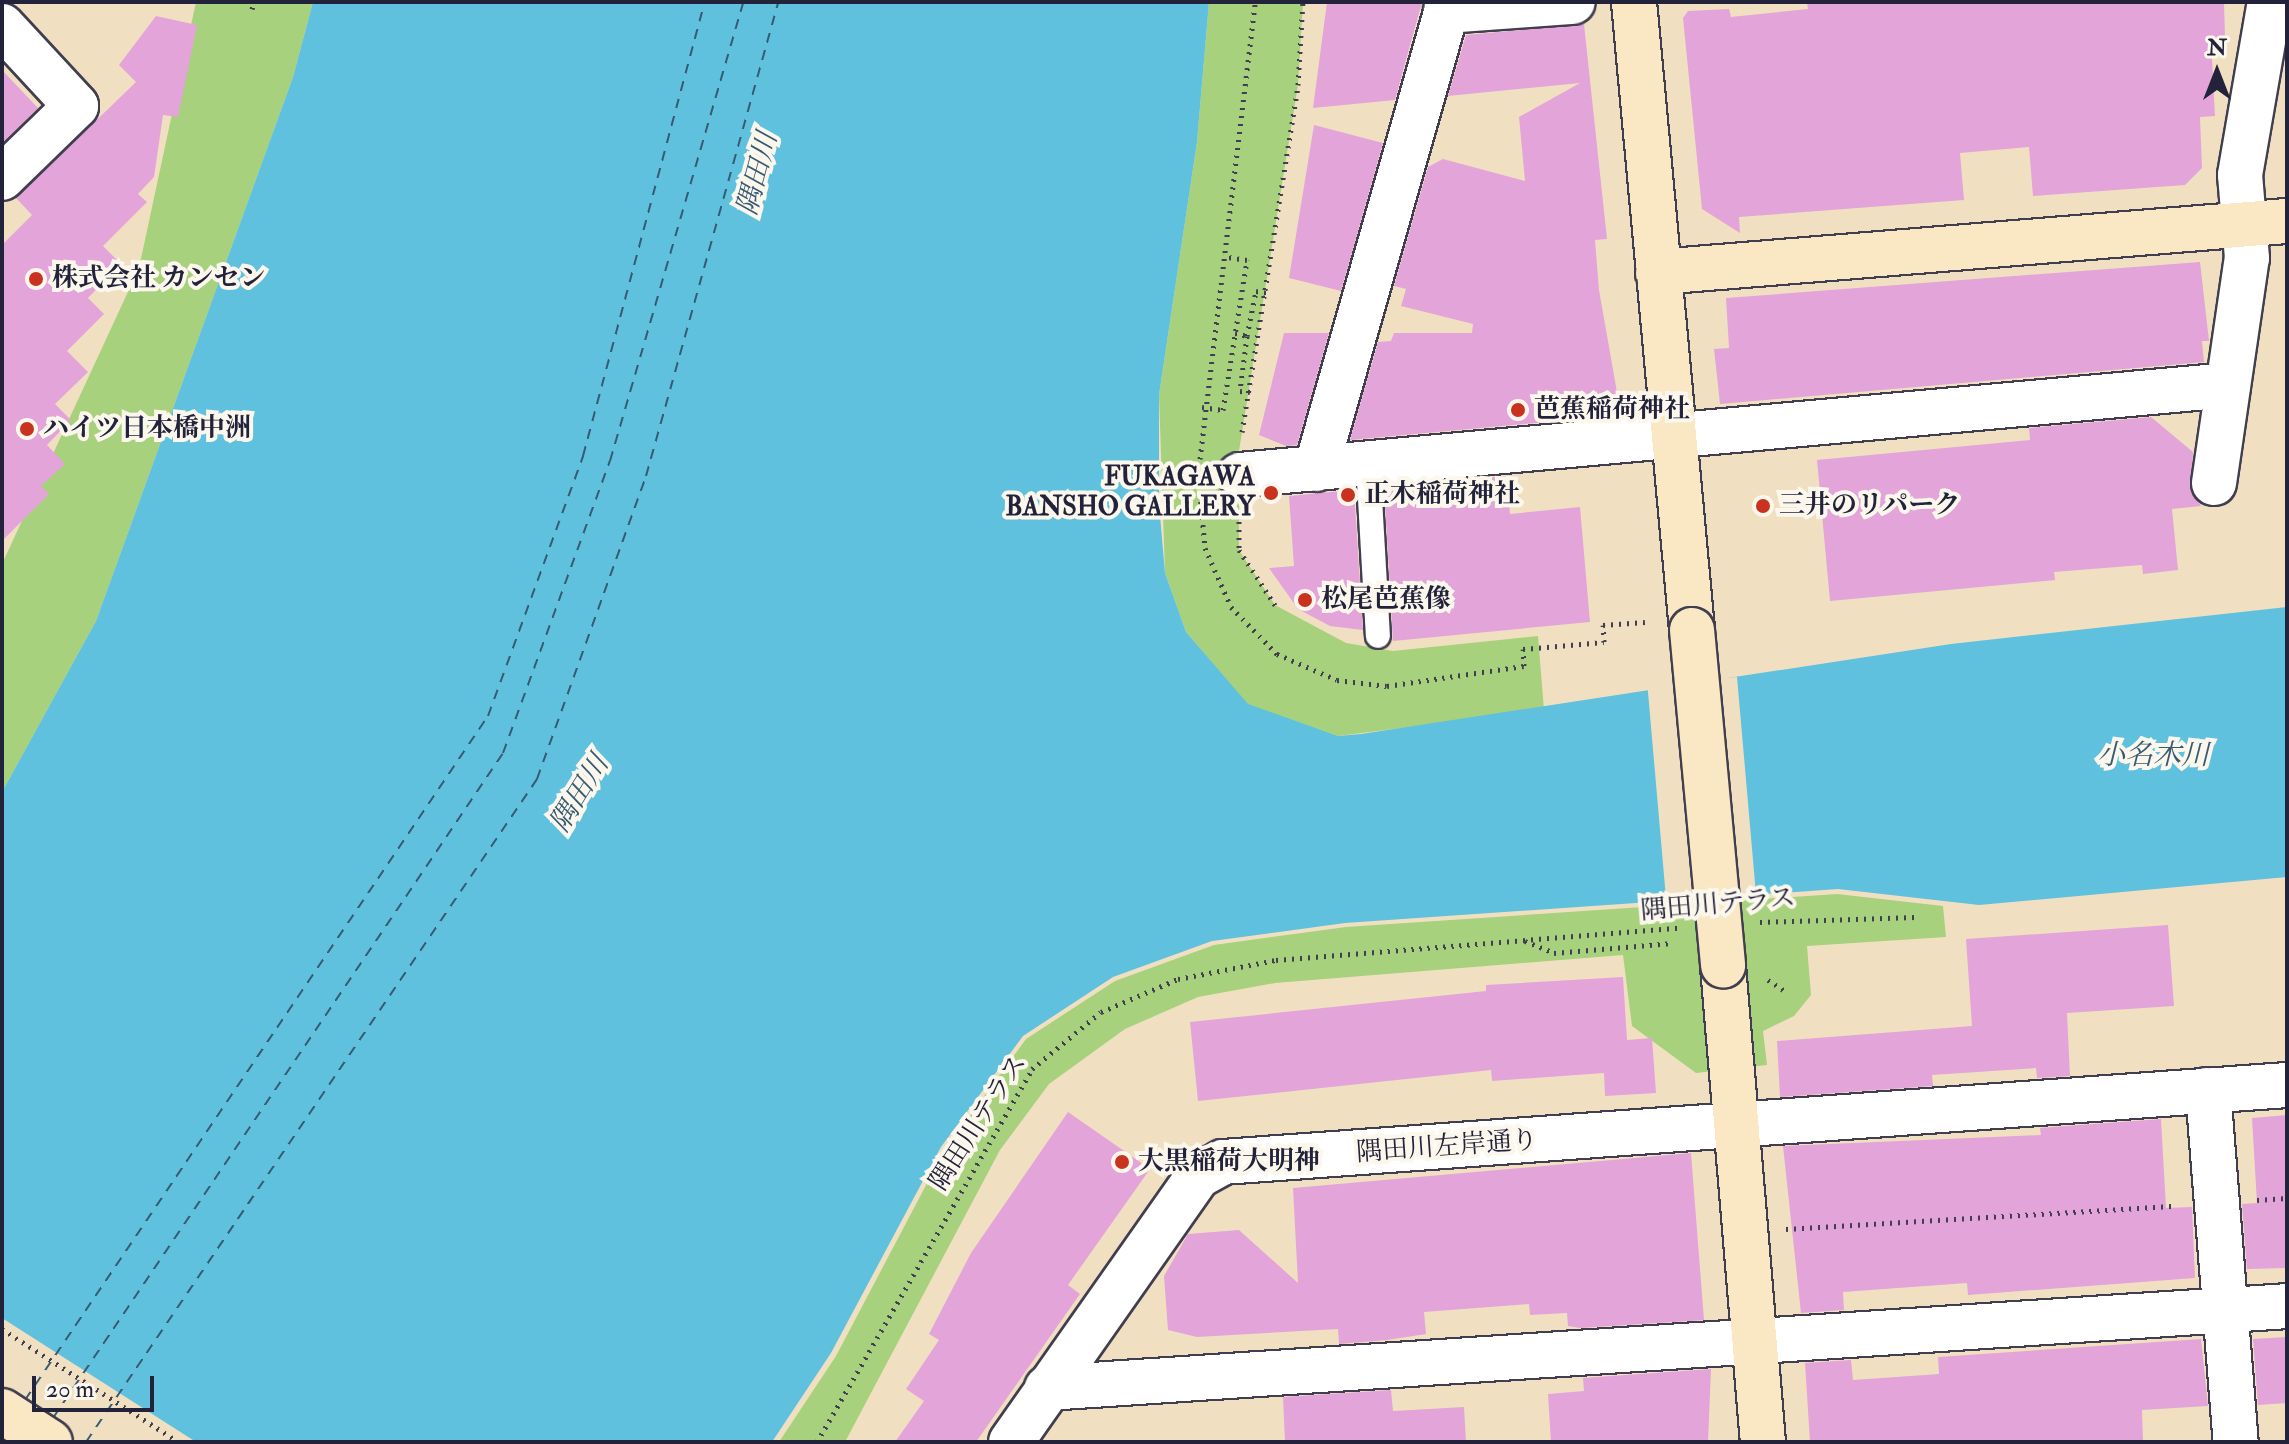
<!DOCTYPE html>
<html>
<head>
<meta charset="utf-8">
<style>
  body { margin:0 }
  #map { position:relative; width:2289px; height:1444px; overflow:hidden; background:#f0e0c1; font-family:"IM FELL Double Pica","Noto Serif JP",serif }
  div>[style] { position:absolute }
  .green>* { inset:0; background:#a7d17d }
  .water>* { inset:0; background:#5fc1dd }
  .pier>* { inset:0; background:#f0e0c1; transform-origin:0 0 }
  .ferry>* { height:2px; margin-top:-1px; transform-origin:0; background:repeating-linear-gradient(90deg,#375a74 0 10px,transparent 0 18px) }
  .building>* { inset:0; background:#e3a4d9 }
  .path>* { height:5px; margin-top:-2.5px; transform-origin:0; background:repeating-linear-gradient(90deg,#413e4f 0 2px,transparent 0 8px) }
  .roads { filter:drop-shadow(2px 0 #413e4f) drop-shadow(-2px 0 #413e4f) drop-shadow(0 2px #413e4f) drop-shadow(0 -2px #413e4f) }
  .lane>* { height:24px; margin:-12px; padding:0 12px; transform-origin:12px; border-radius:12px; background:#fff }
  .street>* { height:44px; margin:-22px; padding:0 22px; transform-origin:22px; border-radius:22px; background:#fff }
  .secondary>* { height:44px; margin:-22px; padding:0 22px; transform-origin:22px; border-radius:22px; background:#fae7c3 }
  .bridges { filter:drop-shadow(2px 0 #413e4f) drop-shadow(-2px 0 #413e4f) drop-shadow(0 2px #413e4f) drop-shadow(0 -2px #413e4f) }
  .secondary-bridge>* { height:44px; margin:-22px; padding:0 22px; transform-origin:22px; border-radius:22px; background:#fae7c3 }
  .dots>* { width:22px; height:22px; translate:-50% -50%; box-sizing:border-box; border:4px solid #fbf7ec; border-radius:50% }
  span { translate:-50% -50%; white-space:nowrap; text-align:center; line-height:1.15; -webkit-text-stroke:8px #fbf7ec; paint-order:stroke }
  .poi-label { font-size:26px; color:#22223b; font-weight:700 }
  .left { translate:0 -50%; text-align:left }
  .right { translate:-100% -50%; text-align:right }
  .street-label { font-size:26px; color:#22223b }
  .water-label { font-size:28px; color:#375a74; font-style:italic }
  .frame { position:absolute; inset:0; border:4px solid #22223b; pointer-events:none }
  .north { position:absolute; left:2177px; top:32px; width:80px; height:80px; -webkit-text-stroke:6px #fbf7ec; paint-order:stroke; rotate:0deg; font-size:22px; font-weight:700; line-height:32px; text-align:center; color:#22223b }
  .north::after { content:''; display:block; margin:auto; width:28px; height:36px; background:#22223b; clip-path:polygon(50% 0,100% 100%,50% 72%,0 100%) }
  .scale { position:absolute; left:32px; top:1376px; width:122px; height:36px; box-sizing:border-box; border:4px solid #22223b; border-top:0; padding-left:10px; font-size:24px; line-height:28px; white-space:nowrap; color:#22223b; -webkit-text-stroke:6px #fbf7ec; paint-order:stroke }
</style>
</head>
<body>
<div id="map">
  <div class="green">
    <div style="clip-path:polygon(196px 2px,313px 2px,293px 77px,96px 621px,2px 792px,2px 564px,139px 268px)"></div>
    <div style="clip-path:polygon(1209px 2px,1303px 2px,1298px 85px,1239px 451px,1239px 550px,1275px 605px,1346px 643px,1393px 651px,1538px 636px,1544px 710px,1338px 736px,1248px 705px,1186px 632px,1165px 573px,1159px 395px,1197px 142px)"></div>
    <div style="clip-path:polygon(1837px 894px,1943px 906px,1946px 937px,1807px 946px,1811px 995px,1794px 1016px,1763px 1031px,1767px 1065px,1696px 1073px,1632px 1026px,1623px 955px,1275px 983px,1198px 997px,1125px 1029px,1049px 1084px,1000px 1150px,845px 1442px,779px 1442px,836px 1356px,944px 1151px,1026px 1039px,1115px 981px,1214px 945px,1346px 927px)"></div>
  </div>
  <div class="water">
    <div style="clip-path:polygon(313px 2px,1209px 2px,1197px 142px,1159px 395px,1159px 504px,1165px 573px,1186px 632px,1248px 704px,1338px 736px,1361px 734px,1951px 644px,2287px 607px,2287px 877px,1979px 905px,1838px 889px,1345px 923px,1212px 941px,1113px 977px,1023px 1036px,941px 1147px,831px 1353px,772px 1442px,2px 1442px,2px 792px,96px 621px,293px 77px)"></div>
  </div>
  <div class="pier">
    <div style="left:1737px;top:677px;width:222px;height:90px;rotate:85deg"></div>
    <div style="clip-path:polygon(2px 1318px,196px 1442px,2px 1442px)"></div>
  </div>
  <div class="ferry">
    <div style="left:25px;top:1400px;width:826px;rotate:-55.91deg"></div>
    <div style="left:488px;top:716px;width:277px;rotate:-69.9deg"></div>
    <div style="left:583px;top:456px;width:470px;rotate:-75deg"></div>
    <div style="left:53px;top:1418px;width:803px;rotate:-55.91deg"></div>
    <div style="left:503px;top:753px;width:311px;rotate:-69.9deg"></div>
    <div style="left:610px;top:461px;width:478px;rotate:-73.8deg"></div>
    <div style="left:86px;top:1442px;width:802px;rotate:-55.77deg"></div>
    <div style="left:537px;top:779px;width:322px;rotate:-70.2deg"></div>
    <div style="left:646px;top:476px;width:492px;rotate:-74.4deg"></div>
  </div>
  <div class="building">
    <div style="clip-path:polygon(1327px 2px,1422px 2px,1395px 100px,1313px 108px)"></div>
    <div style="clip-path:polygon(1807px 2px,2224px 2px,2225px 38px,2211px 39px,2215px 116px,2200px 117px,2202px 168px,2185px 185px,2033px 196px,2029px 147px,1960px 153px,1964px 200px,1739px 217px,1740px 233px,1702px 209px,1683px 18px,1688px 11px,1729px 9px,1731px 17px,1808px 9px)"></div>
    <div style="clip-path:polygon(156px 16px,197px 25px,178px 117px,163px 115px,154px 177px,138px 194px,147px 202px,103px 246px,121px 264px,88px 298px,104px 314px,67px 351px,88px 372px,55px 404px,71px 420px,47px 445px,65px 464px,41px 486px,49px 494px,2px 541px,2px 245px,32px 215px,16px 198px,136px 82px,119px 65px)"></div>
    <div style="clip-path:polygon(1584px 24px,1607px 239px,1595px 240px,1599px 290px,1621px 415px,1350px 440px,1378px 342px,1391px 341px,1394px 333px,1472px 333px,1473px 324px,1401px 306px,1406px 289px,1394px 286px,1428px 167px,1443px 159px,1525px 181px,1519px 117px,1580px 83px,1448px 96px,1466px 35px)"></div>
    <div style="clip-path:polygon(2px 70px,38px 108px,2px 143px)"></div>
    <div style="clip-path:polygon(1314px 125px,1383px 143px,1341px 291px,1289px 278px)"></div>
    <div style="clip-path:polygon(2200px 262px,2209px 341px,2202px 341px,2204px 362px,1720px 404px,1714px 349px,1729px 348px,1726px 298px)"></div>
    <div style="clip-path:polygon(1284px 333px,1329px 333px,1297px 445px,1286px 446px,1259px 435px)"></div>
    <div style="clip-path:polygon(2151px 417px,2193px 452px,2191px 491px,2201px 506px,2172px 509px,2178px 570px,2143px 574px,2142px 565px,2054px 572px,2055px 580px,1830px 601px,1817px 460px,2030px 440px,2029px 428px)"></div>
    <div style="clip-path:polygon(1507px 476px,1510px 514px,1580px 507px,1590px 622px,1393px 641px,1384px 487px)"></div>
    <div style="clip-path:polygon(1354px 490px,1363px 630px,1330px 626px,1298px 609px,1269px 568px,1294px 566px,1289px 496px)"></div>
    <div style="clip-path:polygon(2168px 925px,2174px 1006px,2067px 1013px,2070px 1076px,2037px 1078px,2036px 1068px,1932px 1075px,1933px 1086px,1780px 1097px,1777px 1041px,1972px 1026px,1966px 939px)"></div>
    <div style="clip-path:polygon(1623px 977px,1627px 1040px,1652px 1038px,1656px 1093px,1605px 1096px,1604px 1073px,1492px 1081px,1491px 1070px,1198px 1101px,1190px 1022px,1486px 991px,1486px 985px)"></div>
    <div style="clip-path:polygon(1068px 1112px,1150px 1169px,1068px 1285px,1080px 1294px,976px 1442px,895px 1442px,924px 1401px,906px 1389px,939px 1340px,929px 1334px,971px 1253px)"></div>
    <div style="clip-path:polygon(2287px 1115px,2287px 1268px,2247px 1269px,2242px 1204px,2257px 1203px,2252px 1118px)"></div>
    <div style="clip-path:polygon(2161px 1119px,2166px 1208px,2192px 1207px,2195px 1278px,1968px 1295px,1967px 1283px,1843px 1292px,1844px 1310px,1801px 1313px,1783px 1146px,2041px 1135px,2040px 1128px)"></div>
    <div style="clip-path:polygon(1691px 1153px,1704px 1320px,1580px 1328px,1568px 1326px,1567px 1313px,1530px 1315px,1529px 1304px,1424px 1312px,1426px 1334px,1387px 1340px,1339px 1344px,1338px 1329px,1197px 1337px,1168px 1330px,1164px 1276px,1188px 1234px,1239px 1230px,1298px 1283px,1293px 1188px)"></div>
    <div style="clip-path:polygon(2287px 1337px,2287px 1403px,2258px 1405px,2253px 1339px)"></div>
    <div style="clip-path:polygon(2201px 1339px,2208px 1406px,2142px 1410px,2143px 1442px,1810px 1442px,1805px 1363px,1851px 1360px,1853px 1380px,1939px 1374px,1938px 1357px)"></div>
    <div style="clip-path:polygon(1711px 1369px,1708px 1442px,1551px 1442px,1548px 1394px,1584px 1391px,1583px 1378px)"></div>
    <div style="clip-path:polygon(1391px 1390px,1393px 1411px,1464px 1407px,1466px 1442px,1285px 1442px,1283px 1397px)"></div>
  </div>
  <div class="path">
    <div style="left:252px;top:9px;width:7px;rotate:-74deg"></div>
    <div style="left:1235px;top:333px;width:12px;rotate:14deg"></div>
    <div style="left:1247px;top:336px;width:46px;rotate:-78.7deg"></div>
    <div style="left:1256px;top:291px;width:11px;rotate:10deg"></div>
    <div style="left:1247px;top:336px;width:55px;rotate:97.3deg"></div>
    <div style="left:1240px;top:391px;width:10px;rotate:6deg"></div>
    <div style="left:1202px;top:407px;width:21px;rotate:8deg"></div>
    <div style="left:1223px;top:410px;width:152px;rotate:-80.9deg"></div>
    <div style="left:1247px;top:260px;width:24px;rotate:-171deg"></div>
    <div style="left:1242px;top:432px;width:351px;rotate:-80.8deg"></div>
    <div style="left:1298px;top:85px;width:83px;rotate:-86.6deg"></div>
    <div style="left:1200px;top:459px;width:460px;rotate:-83.1deg"></div>
    <div style="left:1200px;top:493px;width:55px;rotate:84.8deg"></div>
    <div style="left:1205px;top:548px;width:64px;rotate:66.2deg"></div>
    <div style="left:1231px;top:607px;width:66px;rotate:45.6deg"></div>
    <div style="left:1277px;top:654px;width:65px;rotate:23.4deg"></div>
    <div style="left:1337px;top:680px;width:50px;rotate:6.8deg"></div>
    <div style="left:1387px;top:686px;width:138px;rotate:-8.3deg"></div>
    <div style="left:1524px;top:666px;width:17px;rotate:-93deg"></div>
    <div style="left:1523px;top:649px;width:81px;rotate:-4.9deg"></div>
    <div style="left:1604px;top:642px;width:17px;rotate:-93deg"></div>
    <div style="left:1603px;top:625px;width:42px;rotate:-4.1deg"></div>
    <div style="left:1239px;top:514px;width:36px;rotate:90deg"></div>
    <div style="left:1239px;top:550px;width:66px;rotate:56.8deg"></div>
    <div style="left:1760px;top:922px;width:156px;rotate:-1.8deg"></div>
    <div style="left:1525px;top:941px;width:31px;rotate:22deg"></div>
    <div style="left:1554px;top:953px;width:119px;rotate:-4.8deg"></div>
    <div style="left:1768px;top:980px;width:20px;rotate:33deg"></div>
    <div style="left:2257px;top:1200px;width:30px;rotate:-4deg"></div>
    <div style="left:1786px;top:1229px;width:390px;rotate:-3.4deg"></div>
    <div style="left:2px;top:1329px;width:210px;rotate:32.6deg"></div>
    <div style="left:817px;top:1442px;width:431px;rotate:-60deg"></div>
    <div style="left:1032px;top:1069px;width:89px;rotate:-39.6deg"></div>
    <div style="left:1101px;top:1012px;width:84px;rotate:-23.2deg"></div>
    <div style="left:1178px;top:979px;width:100px;rotate:-11deg"></div>
    <div style="left:1276px;top:960px;width:403px;rotate:-4.6deg"></div>
  </div>
  <div class="roads">
    <div class="lane">
      <div style="left:1368px;top:464px;width:172px;rotate:86.7deg"></div>
    </div>
    <div class="street">
      <div style="left:1446px;top:11px;width:127px;rotate:-4.1deg"></div>
      <div style="left:2px;top:26px;width:109px;rotate:47.2deg"></div>
      <div style="left:76px;top:106px;width:103px;rotate:135.8deg"></div>
      <div style="left:1316px;top:469px;width:486px;rotate:-74.1deg"></div>
      <div style="left:1240px;top:475px;width:992px;rotate:-5.2deg"></div>
      <div style="left:2214px;top:483px;width:227px;rotate:-81.7deg"></div>
      <div style="left:2247px;top:258px;width:83px;rotate:-94.8deg"></div>
      <div style="left:2240px;top:175px;width:176px;rotate:-80.2deg"></div>
      <div style="left:2208px;top:1090px;width:353px;rotate:85.5deg"></div>
      <div style="left:1047px;top:1388px;width:1243px;rotate:-3.78deg"></div>
      <div style="left:1011px;top:1442px;width:325px;rotate:-54.9deg"></div>
      <div style="left:1198px;top:1176px;width:29px;rotate:-29deg"></div>
      <div style="left:1223px;top:1162px;width:1067px;rotate:-4.14deg"></div>
    </div>
    <div class="secondary">
      <div style="left:1634px;top:2px;width:631px;rotate:84.72deg"></div>
      <div style="left:1658px;top:272px;width:631px;rotate:-4.64deg"></div>
      <div style="left:1723px;top:966px;width:478px;rotate:85.2deg"></div>
      <div style="left:2px;top:1411px;width:57px;rotate:32.9deg"></div>
    </div>
  </div>
  <div class="bridges">
    <div class="secondary-bridge">
      <div style="left:1692px;top:630px;width:337px;rotate:84.7deg"></div>
    </div>
  </div>
  <div class="dots">
    <div style="left:36px;top:279px;background:#c8321e"></div>
    <div style="left:1518px;top:410px;background:#c8321e"></div>
    <div style="left:27px;top:429px;background:#c8321e"></div>
    <div style="left:1271px;top:493px;background:#c8321e"></div>
    <div style="left:1348px;top:495px;background:#c8321e"></div>
    <div style="left:1763px;top:506px;background:#c8321e"></div>
    <div style="left:1305px;top:600px;background:#c8321e"></div>
    <div style="left:1122px;top:1162px;background:#c8321e"></div>
  </div>
  <div class="poi-label">
    <span class="left" style="left:52px;top:279px">株式会社 カンセン</span>
    <span class="left" style="left:1534px;top:410px">芭蕉稲荷神社</span>
    <span class="left" style="left:43px;top:429px">ハイツ日本橋中洲</span>
    <span class="right" style="left:1255px;top:493px">FUKAGAWA<br>BANSHO GALLERY</span>
    <span class="left" style="left:1364px;top:495px">正木稲荷神社</span>
    <span class="left" style="left:1779px;top:506px">三井のリパーク</span>
    <span class="left" style="left:1321px;top:600px">松尾芭蕉像</span>
    <span class="left" style="left:1138px;top:1162px">大黒稲荷大明神</span>
  </div>
  <div class="street-label">
    <span style="left:1718px;top:905px;rotate:-5deg">隅田川テラス</span>
    <span style="left:979px;top:1123px;rotate:-57deg">隅田川テラス</span>
    <span style="left:1447px;top:1147px;rotate:-4deg">隅田川左岸通り</span>
  </div>
  <div class="water-label">
    <span style="left:758px;top:174px;rotate:-75deg">隅田川</span>
    <span style="left:2153px;top:756px">小名木川</span>
    <span style="left:580px;top:794px;rotate:-58deg">隅田川</span>
  </div>
  <div class="frame"></div>
  <div class="north">N</div>
  <div class="scale">20 m</div>
</div>
</body>
</html>
